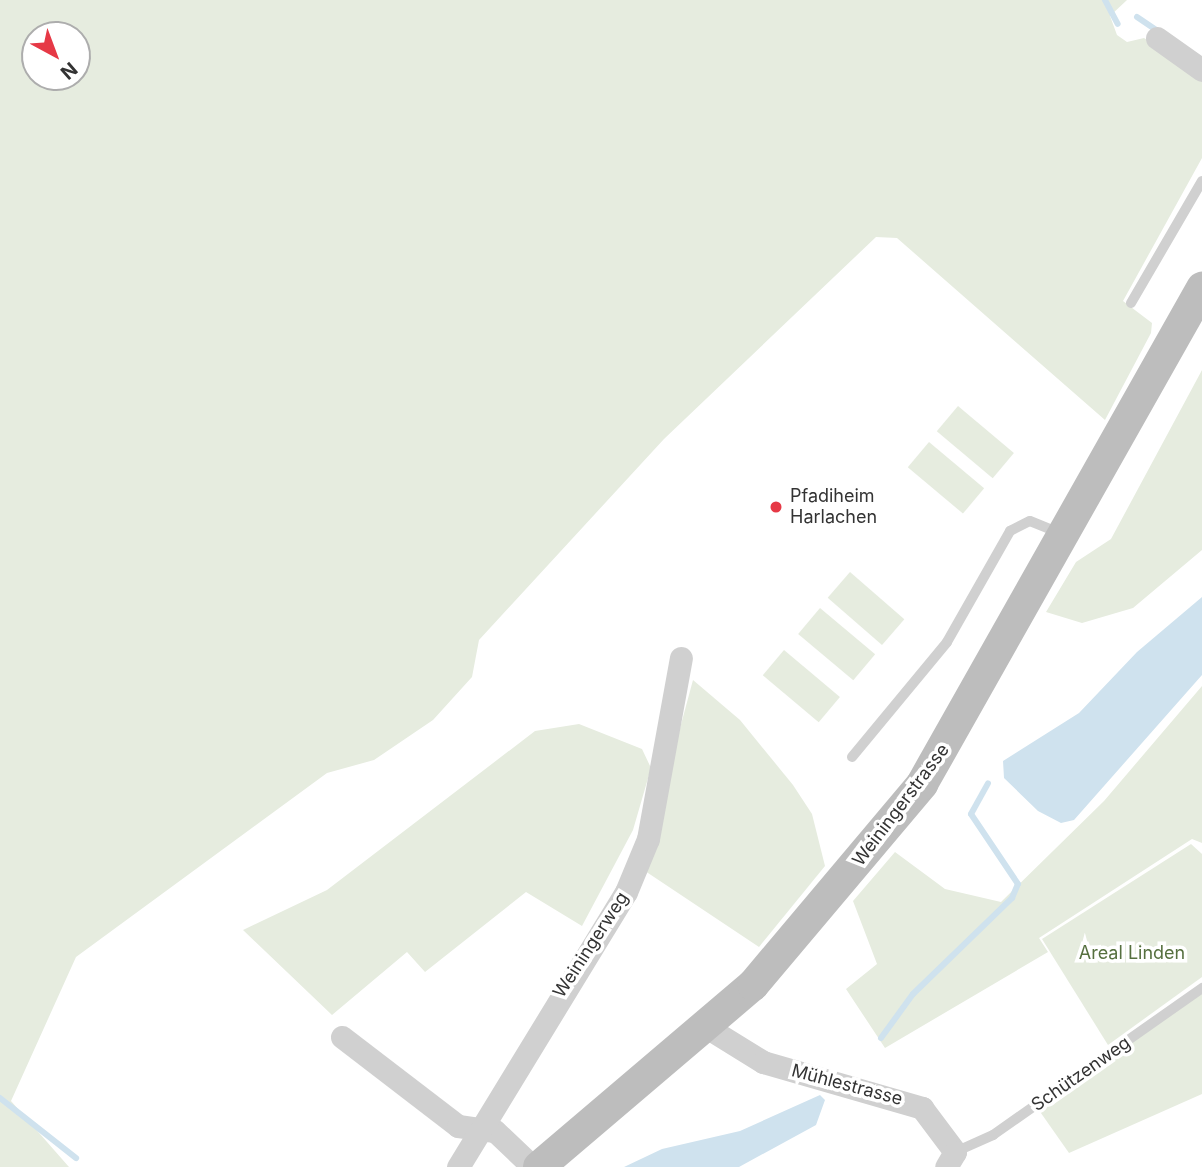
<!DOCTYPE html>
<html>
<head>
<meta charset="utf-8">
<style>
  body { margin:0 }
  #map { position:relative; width:1202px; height:1167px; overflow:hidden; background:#fff; font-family:Inter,sans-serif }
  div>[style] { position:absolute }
  .green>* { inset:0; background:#e6ecdf; transform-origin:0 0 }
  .water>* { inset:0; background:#cfe2ee }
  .stream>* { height:6px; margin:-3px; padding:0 3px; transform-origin:3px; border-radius:3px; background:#cfe2ee }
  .lane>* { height:10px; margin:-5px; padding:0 5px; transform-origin:5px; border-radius:5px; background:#d0d0d0 }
  .street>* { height:23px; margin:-11.5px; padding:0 11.5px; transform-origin:11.5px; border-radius:11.5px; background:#d0d0d0 }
  .secondary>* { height:32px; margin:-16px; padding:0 16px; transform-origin:16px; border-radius:16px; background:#bdbdbd }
  .dots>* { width:19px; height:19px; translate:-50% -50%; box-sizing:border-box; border:4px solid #fff; border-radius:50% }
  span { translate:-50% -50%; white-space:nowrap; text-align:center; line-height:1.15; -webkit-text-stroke:7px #fff; paint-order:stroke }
  .poi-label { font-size:18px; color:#333 }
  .left { translate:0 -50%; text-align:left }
  .street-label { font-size:18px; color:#333 }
  .park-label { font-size:18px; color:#56703f }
  .north { position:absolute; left:21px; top:21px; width:70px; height:70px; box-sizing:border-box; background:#fff; border:2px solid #adadad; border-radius:50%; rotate:139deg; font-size:19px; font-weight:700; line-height:28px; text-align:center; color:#333 }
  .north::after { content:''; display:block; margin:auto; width:24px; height:32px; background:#e63946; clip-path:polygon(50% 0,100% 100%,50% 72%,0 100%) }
</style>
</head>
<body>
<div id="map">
  <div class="green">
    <div style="clip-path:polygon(evenodd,0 0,1127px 0,1110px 16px,1117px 35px,1127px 42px,1144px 38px,1202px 76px,1202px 158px,1123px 301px,1152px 323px,1151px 333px,1105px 420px,897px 238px,876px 237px,664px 439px,479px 640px,472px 677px,433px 720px,374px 760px,327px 773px,76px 957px,11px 1101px,69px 1167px,0 1167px,0 0,35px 35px,77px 35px,77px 77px,35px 77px,35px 35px)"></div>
    <div style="clip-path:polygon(1202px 370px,1202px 550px,1133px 608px,1082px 623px,1046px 612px,1076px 562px,1111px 539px)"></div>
    <div style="left:958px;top:406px;width:73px;height:33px;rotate:40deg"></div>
    <div style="left:929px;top:442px;width:72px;height:33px;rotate:40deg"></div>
    <div style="left:850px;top:572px;width:72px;height:34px;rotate:41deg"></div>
    <div style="left:820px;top:608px;width:72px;height:34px;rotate:40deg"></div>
    <div style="left:784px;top:650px;width:73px;height:33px;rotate:40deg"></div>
    <div style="clip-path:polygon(693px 680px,740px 720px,793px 785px,812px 814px,825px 866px,759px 947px,642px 869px)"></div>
    <div style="clip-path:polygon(1202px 686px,1202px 843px,1192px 839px,1039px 938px,1048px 952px,885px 1048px,846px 989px,877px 964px,853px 901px,895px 852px,945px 889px,1001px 902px,1104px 801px)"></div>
    <div style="clip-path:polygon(579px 724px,642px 749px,651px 768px,633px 830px,582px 926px,526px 892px,425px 972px,407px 952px,332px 1015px,243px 930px,327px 890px,535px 731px)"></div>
    <div style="clip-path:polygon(1191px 844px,1202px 854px,1202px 977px,1108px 1045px,1042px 939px)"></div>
    <div style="clip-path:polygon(1202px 991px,1202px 1094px,1069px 1153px,1036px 1106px)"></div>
  </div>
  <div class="water">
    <div style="clip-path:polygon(1202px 597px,1202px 675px,1074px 820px,1061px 823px,1038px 811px,1004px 778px,1003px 761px,1079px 713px,1137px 652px)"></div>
    <div style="clip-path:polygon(820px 1095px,825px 1100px,816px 1125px,739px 1167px,624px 1167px,662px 1149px,740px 1131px)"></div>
  </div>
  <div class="stream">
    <div style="left:1105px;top:0;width:27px;rotate:62deg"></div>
    <div style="left:1137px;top:17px;width:25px;rotate:34deg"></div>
    <div style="left:881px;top:1038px;width:54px;rotate:-54deg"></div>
    <div style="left:913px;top:994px;width:138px;rotate:-44.1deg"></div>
    <div style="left:1012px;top:898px;width:15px;rotate:-67deg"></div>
    <div style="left:1018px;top:884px;width:84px;rotate:-123.9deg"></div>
    <div style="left:971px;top:814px;width:35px;rotate:-61deg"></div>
    <div style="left:0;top:1098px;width:97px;rotate:38.3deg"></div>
  </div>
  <div class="lane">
    <div style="left:1131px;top:303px;width:141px;rotate:-59.8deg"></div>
    <div style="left:852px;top:757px;width:149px;rotate:-50.4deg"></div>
    <div style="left:947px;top:642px;width:128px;rotate:-60.4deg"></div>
    <div style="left:1010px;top:531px;width:22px;rotate:-27deg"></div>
    <div style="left:1030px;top:521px;width:35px;rotate:22deg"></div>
    <div style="left:955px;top:1152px;width:42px;rotate:-24.1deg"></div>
    <div style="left:993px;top:1135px;width:256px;rotate:-35.1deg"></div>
  </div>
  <div class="street">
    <div style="left:1157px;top:38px;width:55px;rotate:35.4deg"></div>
    <div style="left:708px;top:1028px;width:65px;rotate:31.7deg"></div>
    <div style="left:763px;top:1062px;width:166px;rotate:16.1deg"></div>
    <div style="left:922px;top:1108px;width:55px;rotate:53.1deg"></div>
    <div style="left:955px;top:1152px;width:17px;rotate:121deg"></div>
    <div style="left:342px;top:1037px;width:146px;rotate:37.5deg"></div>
    <div style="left:458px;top:1126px;width:37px;rotate:8deg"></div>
    <div style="left:495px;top:1131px;width:52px;rotate:43.5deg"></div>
    <div style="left:458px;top:1167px;width:322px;rotate:-58.6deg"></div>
    <div style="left:626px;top:892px;width:57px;rotate:-67.5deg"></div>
    <div style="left:648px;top:839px;width:184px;rotate:-79.7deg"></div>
  </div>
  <div class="secondary">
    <div style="left:539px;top:1167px;width:281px;rotate:-40.4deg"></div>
    <div style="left:753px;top:985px;width:263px;rotate:-49.9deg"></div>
    <div style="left:922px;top:784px;width:570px;rotate:-60.55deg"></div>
  </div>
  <div class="dots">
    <div style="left:776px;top:507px;background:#e63946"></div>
  </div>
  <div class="poi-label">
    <span class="left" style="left:790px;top:507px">Pfadiheim<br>Harlachen</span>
  </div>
  <div class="street-label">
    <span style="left:901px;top:805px;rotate:-53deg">Weiningerstrasse</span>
    <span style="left:591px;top:945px;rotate:-57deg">Weiningerweg</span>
    <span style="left:1081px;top:1074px;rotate:-35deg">Schützenweg</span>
    <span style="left:847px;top:1085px;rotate:15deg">Mühlestrasse</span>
  </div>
  <div class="park-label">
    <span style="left:1132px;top:953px">Areal Linden</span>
  </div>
  <div class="north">N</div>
</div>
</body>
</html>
